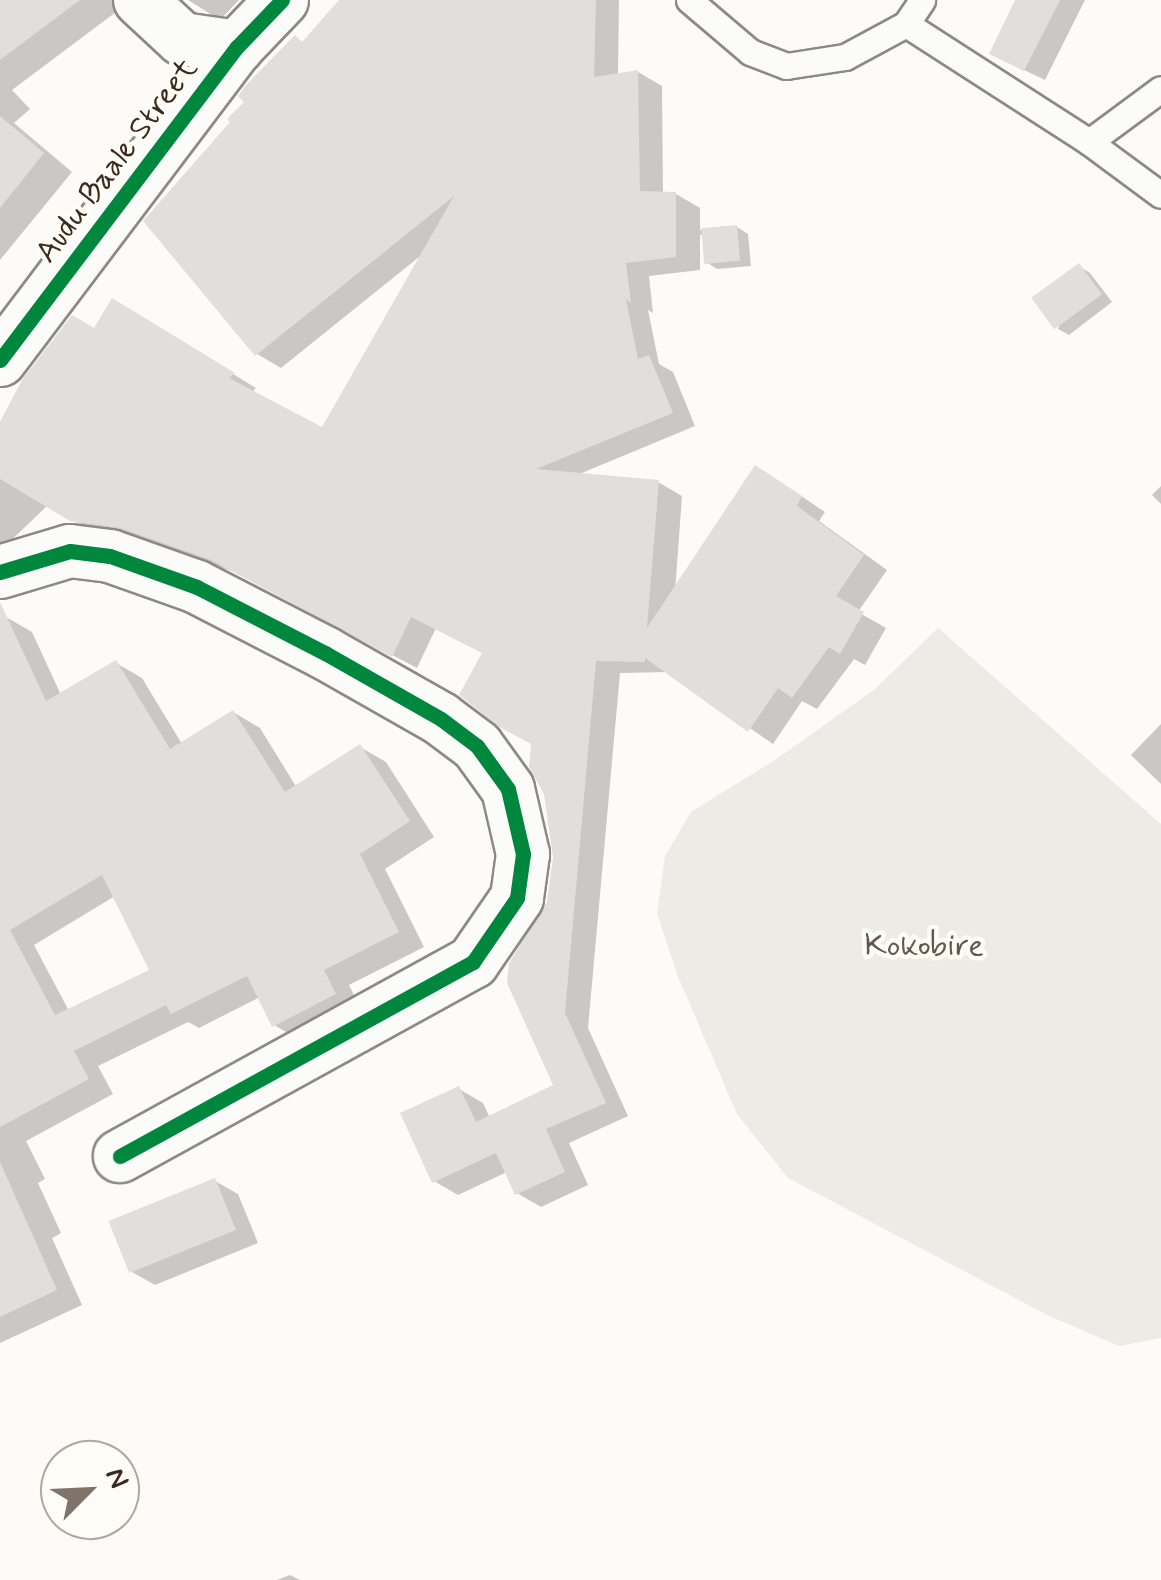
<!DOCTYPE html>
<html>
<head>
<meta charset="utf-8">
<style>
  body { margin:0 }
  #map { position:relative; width:1161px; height:1580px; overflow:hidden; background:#fcfbf8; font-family:Mynerve,sans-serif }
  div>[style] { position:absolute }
  .green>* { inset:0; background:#edebe6 }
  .shadow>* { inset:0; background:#0003 }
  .building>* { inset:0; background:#e0dfdc; transform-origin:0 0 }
  .roads { filter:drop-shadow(2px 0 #8d8985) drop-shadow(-2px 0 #8d8985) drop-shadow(0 2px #8d8985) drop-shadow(0 -2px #8d8985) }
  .lane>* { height:25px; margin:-12.5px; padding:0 12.5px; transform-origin:12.5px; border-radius:12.5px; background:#fbfbf9 }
  .street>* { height:52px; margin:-26px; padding:0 26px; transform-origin:26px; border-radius:26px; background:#fbfbf9 }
  .cycleway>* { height:15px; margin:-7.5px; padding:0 7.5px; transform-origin:7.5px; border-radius:7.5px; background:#00873e }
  span { translate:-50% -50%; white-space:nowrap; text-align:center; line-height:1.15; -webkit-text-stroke:9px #fdfcf7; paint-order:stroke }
  .street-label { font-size:32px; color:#3b2a1e }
  .park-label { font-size:32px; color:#64574c }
  .north { position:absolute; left:40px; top:1440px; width:100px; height:100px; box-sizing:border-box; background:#fdfcf7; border:2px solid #afa8a0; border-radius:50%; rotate:66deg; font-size:28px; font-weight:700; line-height:40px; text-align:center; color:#3b2a1e }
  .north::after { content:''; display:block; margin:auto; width:35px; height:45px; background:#7f736a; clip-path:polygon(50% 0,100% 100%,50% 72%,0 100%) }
</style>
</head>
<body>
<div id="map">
  <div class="green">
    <div style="clip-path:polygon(938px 628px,1161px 824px,1161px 1338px,1119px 1346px,1049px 1316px,788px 1178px,737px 1114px,677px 974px,657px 913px,665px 856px,691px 812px,775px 760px,875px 689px)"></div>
  </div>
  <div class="shadow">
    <div style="clip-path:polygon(0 0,132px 0,12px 90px,30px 109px,14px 123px,72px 172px,0 260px)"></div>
    <div style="clip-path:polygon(188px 0,239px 0,220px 20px)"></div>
    <div style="clip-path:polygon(342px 0,619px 0,618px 75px,638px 72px,662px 86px,663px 194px,676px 194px,700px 208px,700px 230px,737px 227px,748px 234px,751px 266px,717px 269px,706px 262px,704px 235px,700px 235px,700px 270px,649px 276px,653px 313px,648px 310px,659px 364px,673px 372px,695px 426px,577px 475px,658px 482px,682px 496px,675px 592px,780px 482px,825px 512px,819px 521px,887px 570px,858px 612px,886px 628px,865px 665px,854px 659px,817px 709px,802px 701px,773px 744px,668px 672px,620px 673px,588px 1028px,628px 1116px,569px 1143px,588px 1185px,541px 1207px,517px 1193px,507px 1172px,458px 1195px,434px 1181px,459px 1089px,483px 1103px,490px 1118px,556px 1086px,549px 903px,555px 857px,546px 794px,533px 744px,485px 653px,436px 628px,417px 668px,237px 573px,146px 540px,97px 534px,48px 505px,0 551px,0 427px,95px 331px,137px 315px,256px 388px,251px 393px,323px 430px,424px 253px,281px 368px,257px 354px,146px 221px,233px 121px,295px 38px,304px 43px)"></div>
    <div style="clip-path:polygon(1018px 0,1085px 0,1045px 80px,1012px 64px)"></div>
    <div style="clip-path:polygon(1079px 266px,1090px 273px,1112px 302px,1069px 335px,1058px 329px)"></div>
    <div style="clip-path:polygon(1161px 486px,1161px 504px,1152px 495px)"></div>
    <div style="clip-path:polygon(evenodd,6px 617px,32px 632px,61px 695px,116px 663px,142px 678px,182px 744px,233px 712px,260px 728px,297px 788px,360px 747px,386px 762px,434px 837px,385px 869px,424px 947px,349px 985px,361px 1009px,300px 1040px,274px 1025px,260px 997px,199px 1028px,188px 1022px,98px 1066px,113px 1094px,26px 1141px,45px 1179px,38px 1183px,61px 1233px,52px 1238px,82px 1305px,0 1343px,0 620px,6px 617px,115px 896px,153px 972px,69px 1011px,34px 945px,115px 896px)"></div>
    <div style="clip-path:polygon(1161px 724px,1161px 784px,1131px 755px)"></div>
    <div style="clip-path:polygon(215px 1181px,238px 1194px,258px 1243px,155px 1285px,132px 1272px)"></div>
    <div style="clip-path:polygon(290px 1575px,300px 1580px,277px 1580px)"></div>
  </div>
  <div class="building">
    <div style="clip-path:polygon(0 0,80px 0,0 60px)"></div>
    <div style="clip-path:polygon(339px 0,596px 0,594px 77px,638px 70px,640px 191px,676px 192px,676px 257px,626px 263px,631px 303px,626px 299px,638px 359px,649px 355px,673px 413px,536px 469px,659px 480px,647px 628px,755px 465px,802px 496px,797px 506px,864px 555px,836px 596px,864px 612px,840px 654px,829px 647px,792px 698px,778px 688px,748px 732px,645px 658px,645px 662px,596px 661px,565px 1013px,606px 1103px,546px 1129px,565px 1172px,515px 1195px,496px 1153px,432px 1183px,400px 1113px,459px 1086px,476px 1122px,553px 1085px,507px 983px,509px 963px,547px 902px,553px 857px,544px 794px,529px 767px,531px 744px,501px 728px,459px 695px,482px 653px,411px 617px,392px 657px,211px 560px,120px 528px,70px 521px,0 479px,0 422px,22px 380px,72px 315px,94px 328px,112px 298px,235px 373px,229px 378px,322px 427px,454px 196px,255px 356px,143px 221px,230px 122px,227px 119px,244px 102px,238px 96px,245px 86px,295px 35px,302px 42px)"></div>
    <div style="clip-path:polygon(1015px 0,1060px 0,1024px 71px,989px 54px)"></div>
    <div style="clip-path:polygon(0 116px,44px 153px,0 208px)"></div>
    <div style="left:737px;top:225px;width:36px;height:36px;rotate:85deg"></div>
    <div style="left:1079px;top:263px;width:39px;height:59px;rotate:54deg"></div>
    <div style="clip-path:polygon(evenodd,0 602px,46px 701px,116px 660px,170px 749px,233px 710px,285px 792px,360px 744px,410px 821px,360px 854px,399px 932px,324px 970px,336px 994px,272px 1027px,247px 976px,171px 1014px,166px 1005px,74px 1051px,89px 1079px,0 1127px,0 602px,102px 875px,149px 970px,55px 1015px,10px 930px,102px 875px)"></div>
    <div style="clip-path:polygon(0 1162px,57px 1290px,0 1317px)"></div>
    <div style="left:215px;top:1178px;width:56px;height:115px;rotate:68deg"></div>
  </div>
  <div class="roads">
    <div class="lane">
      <div style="left:689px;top:0;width:80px;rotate:40.4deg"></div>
      <div style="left:750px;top:52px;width:39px;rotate:21deg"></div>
      <div style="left:786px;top:66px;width:60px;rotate:-8.7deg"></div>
      <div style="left:845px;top:57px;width:69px;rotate:-28.4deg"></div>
      <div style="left:906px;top:24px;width:218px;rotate:32.8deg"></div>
      <div style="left:1089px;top:142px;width:89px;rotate:36.4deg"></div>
      <div style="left:906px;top:24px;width:29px;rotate:-56deg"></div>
      <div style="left:1089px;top:142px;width:89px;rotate:-36.4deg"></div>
    </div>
    <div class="street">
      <div style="left:140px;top:0;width:57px;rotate:42.9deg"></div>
      <div style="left:182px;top:39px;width:56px;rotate:8.3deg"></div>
      <div style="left:0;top:360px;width:393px;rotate:-52.9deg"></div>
      <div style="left:237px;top:47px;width:65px;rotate:-46.2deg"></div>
      <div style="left:0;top:572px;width:73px;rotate:-16.7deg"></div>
      <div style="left:70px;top:551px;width:40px;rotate:7.1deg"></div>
      <div style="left:110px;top:556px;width:92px;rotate:19.6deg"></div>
      <div style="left:197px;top:587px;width:144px;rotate:27.3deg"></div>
      <div style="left:325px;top:653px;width:133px;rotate:29.6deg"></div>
      <div style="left:441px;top:719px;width:45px;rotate:36.9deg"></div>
      <div style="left:477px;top:746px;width:53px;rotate:54.2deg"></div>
      <div style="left:508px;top:789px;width:67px;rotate:77deg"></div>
      <div style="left:523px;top:854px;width:44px;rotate:97.8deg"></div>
      <div style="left:517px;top:898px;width:78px;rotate:124.5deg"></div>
      <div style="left:473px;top:962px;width:403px;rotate:151.2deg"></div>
    </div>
  </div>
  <div class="cycleway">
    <div style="left:0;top:360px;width:393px;rotate:-52.9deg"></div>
    <div style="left:237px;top:47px;width:65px;rotate:-46.2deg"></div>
    <div style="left:0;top:572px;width:73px;rotate:-16.7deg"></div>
    <div style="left:70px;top:551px;width:40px;rotate:7.1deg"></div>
    <div style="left:110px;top:556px;width:92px;rotate:19.6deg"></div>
    <div style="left:197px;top:587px;width:144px;rotate:27.3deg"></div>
    <div style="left:325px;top:653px;width:133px;rotate:29.6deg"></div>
    <div style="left:441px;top:719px;width:45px;rotate:36.9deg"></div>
    <div style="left:477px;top:746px;width:53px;rotate:54.2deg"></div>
    <div style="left:508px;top:789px;width:67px;rotate:77deg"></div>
    <div style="left:523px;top:854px;width:44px;rotate:97.8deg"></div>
    <div style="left:517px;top:898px;width:78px;rotate:124.5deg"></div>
    <div style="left:473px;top:962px;width:403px;rotate:151.2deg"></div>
  </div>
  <div class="street-label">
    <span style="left:117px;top:161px;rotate:-53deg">Audu Baale Street</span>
  </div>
  <div class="park-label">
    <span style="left:924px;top:946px">Kokobire</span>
  </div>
  <div class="north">N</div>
</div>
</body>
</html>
